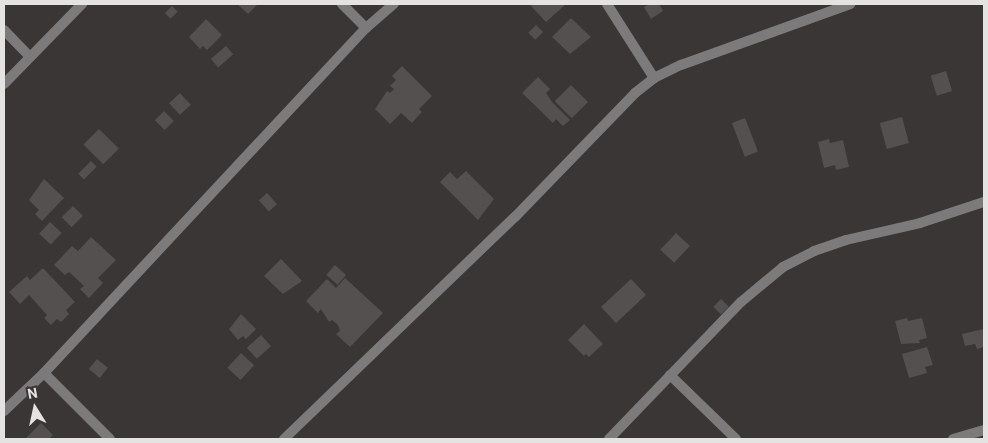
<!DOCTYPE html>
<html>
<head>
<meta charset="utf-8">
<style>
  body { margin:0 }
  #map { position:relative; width:988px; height:443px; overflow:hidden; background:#393635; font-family:Roboto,sans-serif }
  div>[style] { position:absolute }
  .building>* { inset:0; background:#53504f; transform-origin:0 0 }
  .minor>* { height:10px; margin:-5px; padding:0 5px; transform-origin:5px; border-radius:5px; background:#7c7a7a }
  span { translate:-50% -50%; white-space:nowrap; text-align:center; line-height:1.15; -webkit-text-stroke:4.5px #393635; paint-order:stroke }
  .frame { position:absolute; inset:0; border:5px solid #e5e3e2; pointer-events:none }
  .north { position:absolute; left:10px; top:383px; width:50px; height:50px; -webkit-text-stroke:4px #393635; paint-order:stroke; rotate:350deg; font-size:14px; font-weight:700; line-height:20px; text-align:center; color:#e5e3e2 }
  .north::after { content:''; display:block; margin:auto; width:18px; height:22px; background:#e5e3e2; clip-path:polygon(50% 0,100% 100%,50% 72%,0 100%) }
</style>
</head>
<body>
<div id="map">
  <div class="building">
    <div style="clip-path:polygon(237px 4px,258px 4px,248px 14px)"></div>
    <div style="clip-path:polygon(534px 4px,566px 4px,546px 22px,531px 6px)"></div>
    <div style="clip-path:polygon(650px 4px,659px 4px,663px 11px,651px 19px,644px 7px)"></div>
    <div style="left:172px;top:6px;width:8px;height:10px;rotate:45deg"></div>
    <div style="clip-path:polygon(571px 18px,591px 37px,570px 54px,552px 37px)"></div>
    <div style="clip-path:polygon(206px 19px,222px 35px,207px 50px,203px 46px,200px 49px,189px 37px)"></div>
    <div style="left:536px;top:25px;width:10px;height:11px;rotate:45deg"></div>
    <div style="left:226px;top:46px;width:11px;height:20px;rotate:49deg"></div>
    <div style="clip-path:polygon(402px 66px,432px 96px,419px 109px,422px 112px,412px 123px,401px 113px,390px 124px,375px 109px,387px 91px,390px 93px,394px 89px,390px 86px,396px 80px,392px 76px)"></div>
    <div style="left:946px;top:71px;width:21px;height:16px;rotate:73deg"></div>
    <div style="clip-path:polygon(538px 77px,550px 89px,546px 93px,552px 102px,570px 120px,563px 126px,556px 119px,553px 123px,522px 93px)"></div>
    <div style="left:571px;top:85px;width:24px;height:23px;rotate:45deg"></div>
    <div style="left:180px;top:93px;width:16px;height:15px;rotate:47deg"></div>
    <div style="left:164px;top:111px;width:14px;height:13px;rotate:45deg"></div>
    <div style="left:902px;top:117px;width:27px;height:23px;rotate:75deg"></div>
    <div style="left:745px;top:118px;width:36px;height:14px;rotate:69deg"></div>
    <div style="left:99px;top:129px;width:28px;height:22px;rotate:45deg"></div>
    <div style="clip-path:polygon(829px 139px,830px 143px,843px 140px,849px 167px,836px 170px,835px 165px,824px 168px,818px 142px)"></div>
    <div style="left:91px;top:161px;width:8px;height:18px;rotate:45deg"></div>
    <div style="clip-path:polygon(466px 171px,494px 199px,478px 220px,440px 182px,450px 172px,457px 179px)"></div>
    <div style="clip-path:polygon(44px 179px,64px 198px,42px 221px,35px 214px,39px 210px,29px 200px)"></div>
    <div style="left:267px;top:193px;width:15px;height:11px;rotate:48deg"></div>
    <div style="left:73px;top:206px;width:14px;height:16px;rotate:45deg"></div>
    <div style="left:50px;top:222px;width:16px;height:16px;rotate:43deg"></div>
    <div style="left:676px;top:233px;width:19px;height:23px;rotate:43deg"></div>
    <div style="clip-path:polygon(91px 237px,116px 260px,98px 278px,103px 283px,89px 298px,80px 289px,84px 286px,69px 272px,65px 275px,54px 265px,72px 246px,78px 251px)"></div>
    <div style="clip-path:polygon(281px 259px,302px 281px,283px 294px,264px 276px)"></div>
    <div style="left:335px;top:265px;width:15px;height:13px;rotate:42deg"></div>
    <div style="clip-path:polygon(43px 268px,75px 302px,66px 310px,69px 314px,61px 322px,57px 319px,51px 325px,44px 318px,47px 315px,29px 295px,20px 304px,9px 292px,27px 276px,30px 280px)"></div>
    <div style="clip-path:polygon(345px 278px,383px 313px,350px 347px,336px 334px,340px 331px,338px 325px,332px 320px,329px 322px,321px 309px,318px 313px,306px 301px,327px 279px,336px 288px)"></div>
    <div style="left:631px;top:279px;width:22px;height:41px;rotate:47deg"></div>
    <div style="left:721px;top:299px;width:11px;height:11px;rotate:45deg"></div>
    <div style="clip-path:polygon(241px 314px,256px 329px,246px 339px,243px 336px,238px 340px,229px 329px)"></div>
    <div style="clip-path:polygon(907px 318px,908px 321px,922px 318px,927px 338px,919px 340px,920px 343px,901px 344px,895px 321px)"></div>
    <div style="clip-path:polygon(584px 324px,603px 344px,589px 357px,586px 354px,584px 356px,568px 340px)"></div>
    <div style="clip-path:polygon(984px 329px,984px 347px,977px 349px,975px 344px,965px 346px,962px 334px)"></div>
    <div style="left:261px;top:335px;width:15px;height:19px;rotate:48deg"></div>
    <div style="clip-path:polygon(927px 347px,933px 365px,925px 367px,927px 373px,909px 378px,902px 354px)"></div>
    <div style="left:241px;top:353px;width:18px;height:20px;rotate:43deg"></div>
    <div style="left:97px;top:359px;width:14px;height:13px;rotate:39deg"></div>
    <div style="clip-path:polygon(41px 423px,53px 435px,49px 439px,25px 439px)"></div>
  </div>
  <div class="minor">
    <div style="left:342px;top:4px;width:34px;rotate:45deg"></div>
    <div style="left:607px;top:4px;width:88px;rotate:57.6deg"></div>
    <div style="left:4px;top:30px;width:37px;rotate:46deg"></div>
    <div style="left:4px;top:84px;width:112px;rotate:-45.7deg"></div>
    <div style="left:44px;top:373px;width:93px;rotate:45deg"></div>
    <div style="left:670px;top:375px;width:92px;rotate:44.1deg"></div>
    <div style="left:4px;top:411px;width:55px;rotate:-43.5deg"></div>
    <div style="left:44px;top:373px;width:472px;rotate:-47deg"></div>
    <div style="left:366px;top:28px;width:37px;rotate:-41deg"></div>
    <div style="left:284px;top:439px;width:320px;rotate:-43.9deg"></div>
    <div style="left:515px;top:217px;width:173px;rotate:-45.9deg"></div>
    <div style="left:635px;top:93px;width:24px;rotate:-38deg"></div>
    <div style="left:654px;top:78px;width:30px;rotate:-26deg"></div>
    <div style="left:681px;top:65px;width:180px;rotate:-19.8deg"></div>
    <div style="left:609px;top:439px;width:190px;rotate:-46.1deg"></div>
    <div style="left:741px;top:302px;width:55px;rotate:-39.8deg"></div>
    <div style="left:783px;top:267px;width:35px;rotate:-27deg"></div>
    <div style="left:814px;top:251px;width:34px;rotate:-19deg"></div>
    <div style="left:846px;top:240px;width:76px;rotate:-12.9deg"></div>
    <div style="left:920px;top:223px;width:67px;rotate:-18.2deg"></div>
    <div style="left:953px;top:439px;width:32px;rotate:-16deg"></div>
  </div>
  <div class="frame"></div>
  <div class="north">N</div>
</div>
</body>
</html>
